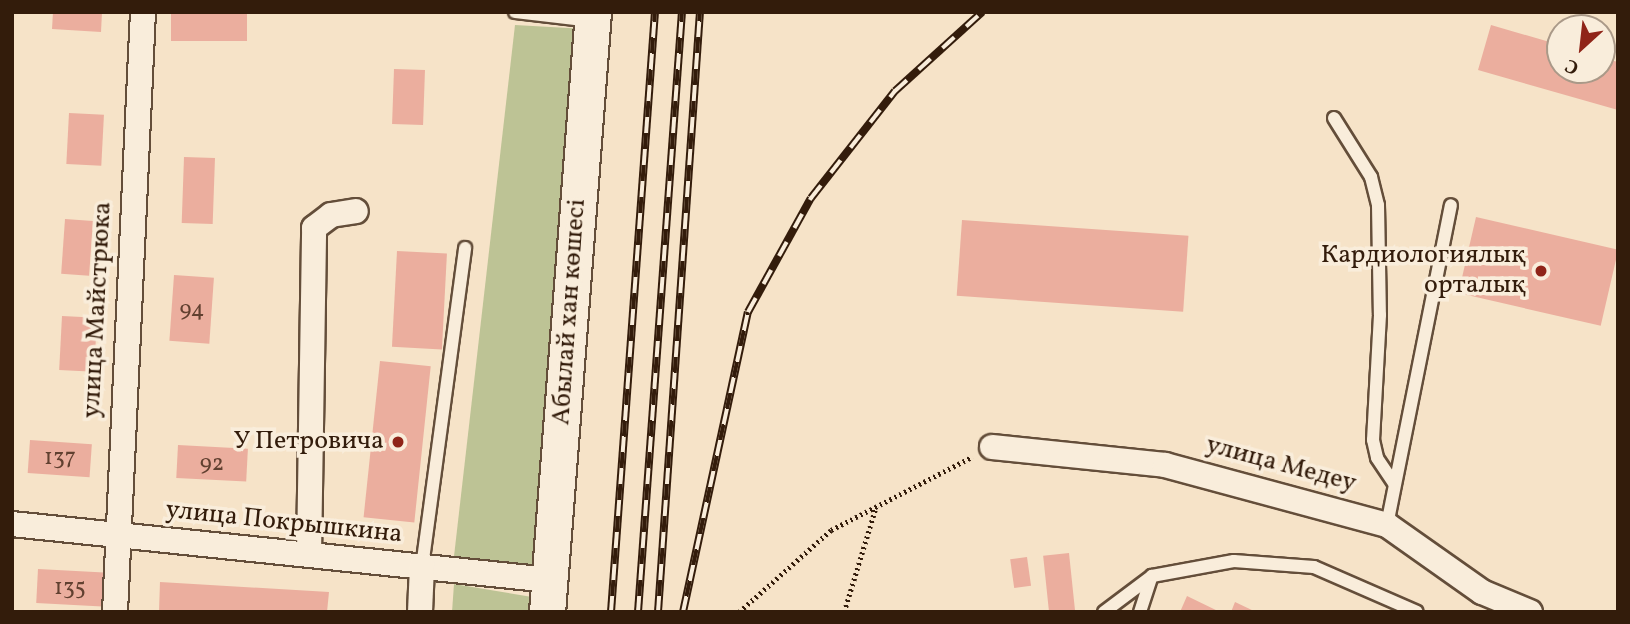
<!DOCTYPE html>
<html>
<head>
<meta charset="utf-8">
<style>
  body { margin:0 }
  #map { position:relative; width:1630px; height:624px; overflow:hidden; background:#f6e3c8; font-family:Vollkorn,serif }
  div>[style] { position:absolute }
  .green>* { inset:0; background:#bdc395 }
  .building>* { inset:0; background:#ebae9e; transform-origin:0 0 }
  .path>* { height:4.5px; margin-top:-2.25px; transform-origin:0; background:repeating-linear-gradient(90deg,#331c0b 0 2px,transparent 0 5.5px) }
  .roads { filter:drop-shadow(2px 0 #644e3a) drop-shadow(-2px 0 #644e3a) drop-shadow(0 2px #644e3a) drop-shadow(0 -2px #644e3a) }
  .service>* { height:12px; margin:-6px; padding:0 6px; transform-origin:6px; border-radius:6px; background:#f9eddb }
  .minor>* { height:24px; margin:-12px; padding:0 12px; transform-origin:12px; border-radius:12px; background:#f9eddb }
  .secondary>* { height:35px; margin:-17.5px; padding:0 17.5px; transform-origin:17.5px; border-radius:17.5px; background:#f9eddb }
  .rail>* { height:8px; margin-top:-4px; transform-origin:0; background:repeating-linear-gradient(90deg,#f9eddb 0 16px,#331c0b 0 32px); box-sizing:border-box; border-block:2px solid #331c0b }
  .dots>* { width:19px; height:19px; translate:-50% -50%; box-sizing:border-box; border:4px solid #f9eddb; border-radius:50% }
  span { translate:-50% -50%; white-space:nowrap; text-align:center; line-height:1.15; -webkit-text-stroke:7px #f9eddb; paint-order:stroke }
  .number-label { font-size:23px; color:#614030 }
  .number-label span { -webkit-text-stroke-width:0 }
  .poi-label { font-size:26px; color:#331c0b }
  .right { translate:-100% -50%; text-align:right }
  .street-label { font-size:26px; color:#331c0b }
  .frame { position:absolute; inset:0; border:14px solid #331c0b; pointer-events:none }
  .north { position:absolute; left:1546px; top:14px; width:70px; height:70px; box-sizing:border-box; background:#f9eddb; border:2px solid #a98; border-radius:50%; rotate:207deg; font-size:19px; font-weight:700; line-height:28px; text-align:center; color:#331c0b }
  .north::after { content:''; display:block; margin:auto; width:24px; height:32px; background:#8f2418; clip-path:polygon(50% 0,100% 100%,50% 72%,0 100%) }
</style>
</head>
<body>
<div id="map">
  <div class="green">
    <div style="clip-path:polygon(515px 25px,586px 29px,544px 571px,453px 565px)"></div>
    <div style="clip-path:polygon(454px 584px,538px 598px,537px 612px,452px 612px)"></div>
  </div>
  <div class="building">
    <div style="clip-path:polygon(53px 12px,102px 12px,101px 32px,52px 29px)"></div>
    <div style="left:171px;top:12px;width:76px;height:29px"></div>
    <div style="clip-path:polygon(1491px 25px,1560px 45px,1560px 70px,1602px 70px,1602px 58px,1618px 62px,1618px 110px,1478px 70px)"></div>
    <div style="left:394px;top:69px;width:31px;height:55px;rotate:2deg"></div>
    <div style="left:69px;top:113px;width:35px;height:51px;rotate:3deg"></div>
    <div style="left:184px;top:157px;width:31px;height:66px;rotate:2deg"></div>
    <div style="left:1476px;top:217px;width:146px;height:78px;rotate:13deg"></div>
    <div style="left:65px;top:219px;width:28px;height:55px;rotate:4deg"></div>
    <div style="left:962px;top:220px;width:227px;height:76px;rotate:4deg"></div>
    <div style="left:397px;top:251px;width:50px;height:96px;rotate:3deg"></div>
    <div style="left:174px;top:275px;width:40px;height:66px;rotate:4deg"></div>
    <div style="left:62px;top:316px;width:35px;height:54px;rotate:3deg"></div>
    <div style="left:380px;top:361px;width:51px;height:157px;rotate:6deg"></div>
    <div style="left:30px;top:440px;width:62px;height:33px;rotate:4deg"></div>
    <div style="left:178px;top:445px;width:70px;height:33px;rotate:3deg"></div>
    <div style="left:1069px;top:553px;width:59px;height:26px;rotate:84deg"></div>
    <div style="left:1027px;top:557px;width:29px;height:17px;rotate:82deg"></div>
    <div style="left:38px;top:569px;width:66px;height:34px;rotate:3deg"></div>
    <div style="clip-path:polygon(160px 582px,329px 592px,327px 612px,159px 612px)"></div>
    <div style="clip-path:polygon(1187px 596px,1220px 612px,1180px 612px)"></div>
    <div style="clip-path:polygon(1235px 602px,1256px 612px,1231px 612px)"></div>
  </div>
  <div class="path">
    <div style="left:739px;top:612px;width:123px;rotate:-41.7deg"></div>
    <div style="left:831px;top:530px;width:159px;rotate:-27.4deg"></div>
    <div style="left:844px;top:612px;width:110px;rotate:-73.1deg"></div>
  </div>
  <div class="roads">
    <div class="service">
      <div style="left:515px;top:12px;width:78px;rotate:6.7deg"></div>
      <div style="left:1334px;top:118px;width:70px;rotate:57.9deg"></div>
      <div style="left:1371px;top:177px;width:29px;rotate:76deg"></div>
      <div style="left:1378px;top:205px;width:110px;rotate:89deg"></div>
      <div style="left:1380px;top:315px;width:125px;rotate:93.2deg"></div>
      <div style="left:1373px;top:440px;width:18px;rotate:77deg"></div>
      <div style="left:1377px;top:458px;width:30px;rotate:56deg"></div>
      <div style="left:1387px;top:525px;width:326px;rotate:-78.7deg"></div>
      <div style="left:422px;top:567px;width:322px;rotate:-82.3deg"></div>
      <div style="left:1104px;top:612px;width:60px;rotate:-36.9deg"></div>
      <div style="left:1152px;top:576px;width:83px;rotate:-10.4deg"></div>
      <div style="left:1234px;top:561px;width:80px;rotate:4.3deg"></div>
      <div style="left:1314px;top:567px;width:112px;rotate:23.6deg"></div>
      <div style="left:1140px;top:612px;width:38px;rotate:-72deg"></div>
    </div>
    <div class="minor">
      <div style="left:992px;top:447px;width:174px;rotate:5.9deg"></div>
      <div style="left:1165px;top:465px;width:230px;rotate:15.1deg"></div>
      <div style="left:1387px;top:525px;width:116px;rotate:35.2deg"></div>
      <div style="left:1482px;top:592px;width:52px;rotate:22.6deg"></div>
      <div style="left:12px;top:524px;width:540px;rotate:5.95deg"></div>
      <div style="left:309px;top:555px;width:327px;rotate:-89.1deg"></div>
      <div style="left:314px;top:228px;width:21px;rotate:-37deg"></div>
      <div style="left:331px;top:215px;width:25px;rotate:-9deg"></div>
      <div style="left:115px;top:612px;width:601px;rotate:-87.33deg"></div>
      <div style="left:420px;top:612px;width:45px;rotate:-87.5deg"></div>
    </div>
    <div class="secondary">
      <div style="left:547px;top:612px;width:602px;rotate:-85.62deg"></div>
    </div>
  </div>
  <div class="rail">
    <div style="left:611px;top:612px;width:602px;rotate:-85.81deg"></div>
    <div style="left:638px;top:612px;width:602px;rotate:-85.81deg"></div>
    <div style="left:658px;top:612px;width:601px;rotate:-86deg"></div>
    <div style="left:683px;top:612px;width:307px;rotate:-77.8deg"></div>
    <div style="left:748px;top:312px;width:130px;rotate:-61.1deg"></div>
    <div style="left:811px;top:198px;width:136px;rotate:-51.9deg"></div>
    <div style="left:895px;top:91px;width:118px;rotate:-42.2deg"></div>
  </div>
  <div class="dots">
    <div style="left:1541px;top:271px;background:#8f2418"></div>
    <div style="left:398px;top:442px;background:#8f2418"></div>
  </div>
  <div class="number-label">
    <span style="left:192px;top:310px">94</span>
    <span style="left:60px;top:458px">137</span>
    <span style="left:212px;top:464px">92</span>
    <span style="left:70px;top:588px">135</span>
  </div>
  <div class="poi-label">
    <span class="right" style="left:1525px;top:271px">Кардиологиялық<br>орталық</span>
    <span class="right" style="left:384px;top:442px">У Петровича</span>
  </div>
  <div class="street-label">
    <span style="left:98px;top:310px;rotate:-87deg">улица Майстрюка</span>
    <span style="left:570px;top:312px;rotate:-86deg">Абылай хан көшесі</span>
    <span style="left:1281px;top:465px;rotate:15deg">улица Медеу</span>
    <span style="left:284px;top:523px;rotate:6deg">улица Покрышкина</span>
  </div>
  <div class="frame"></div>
  <div class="north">С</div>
</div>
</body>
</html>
